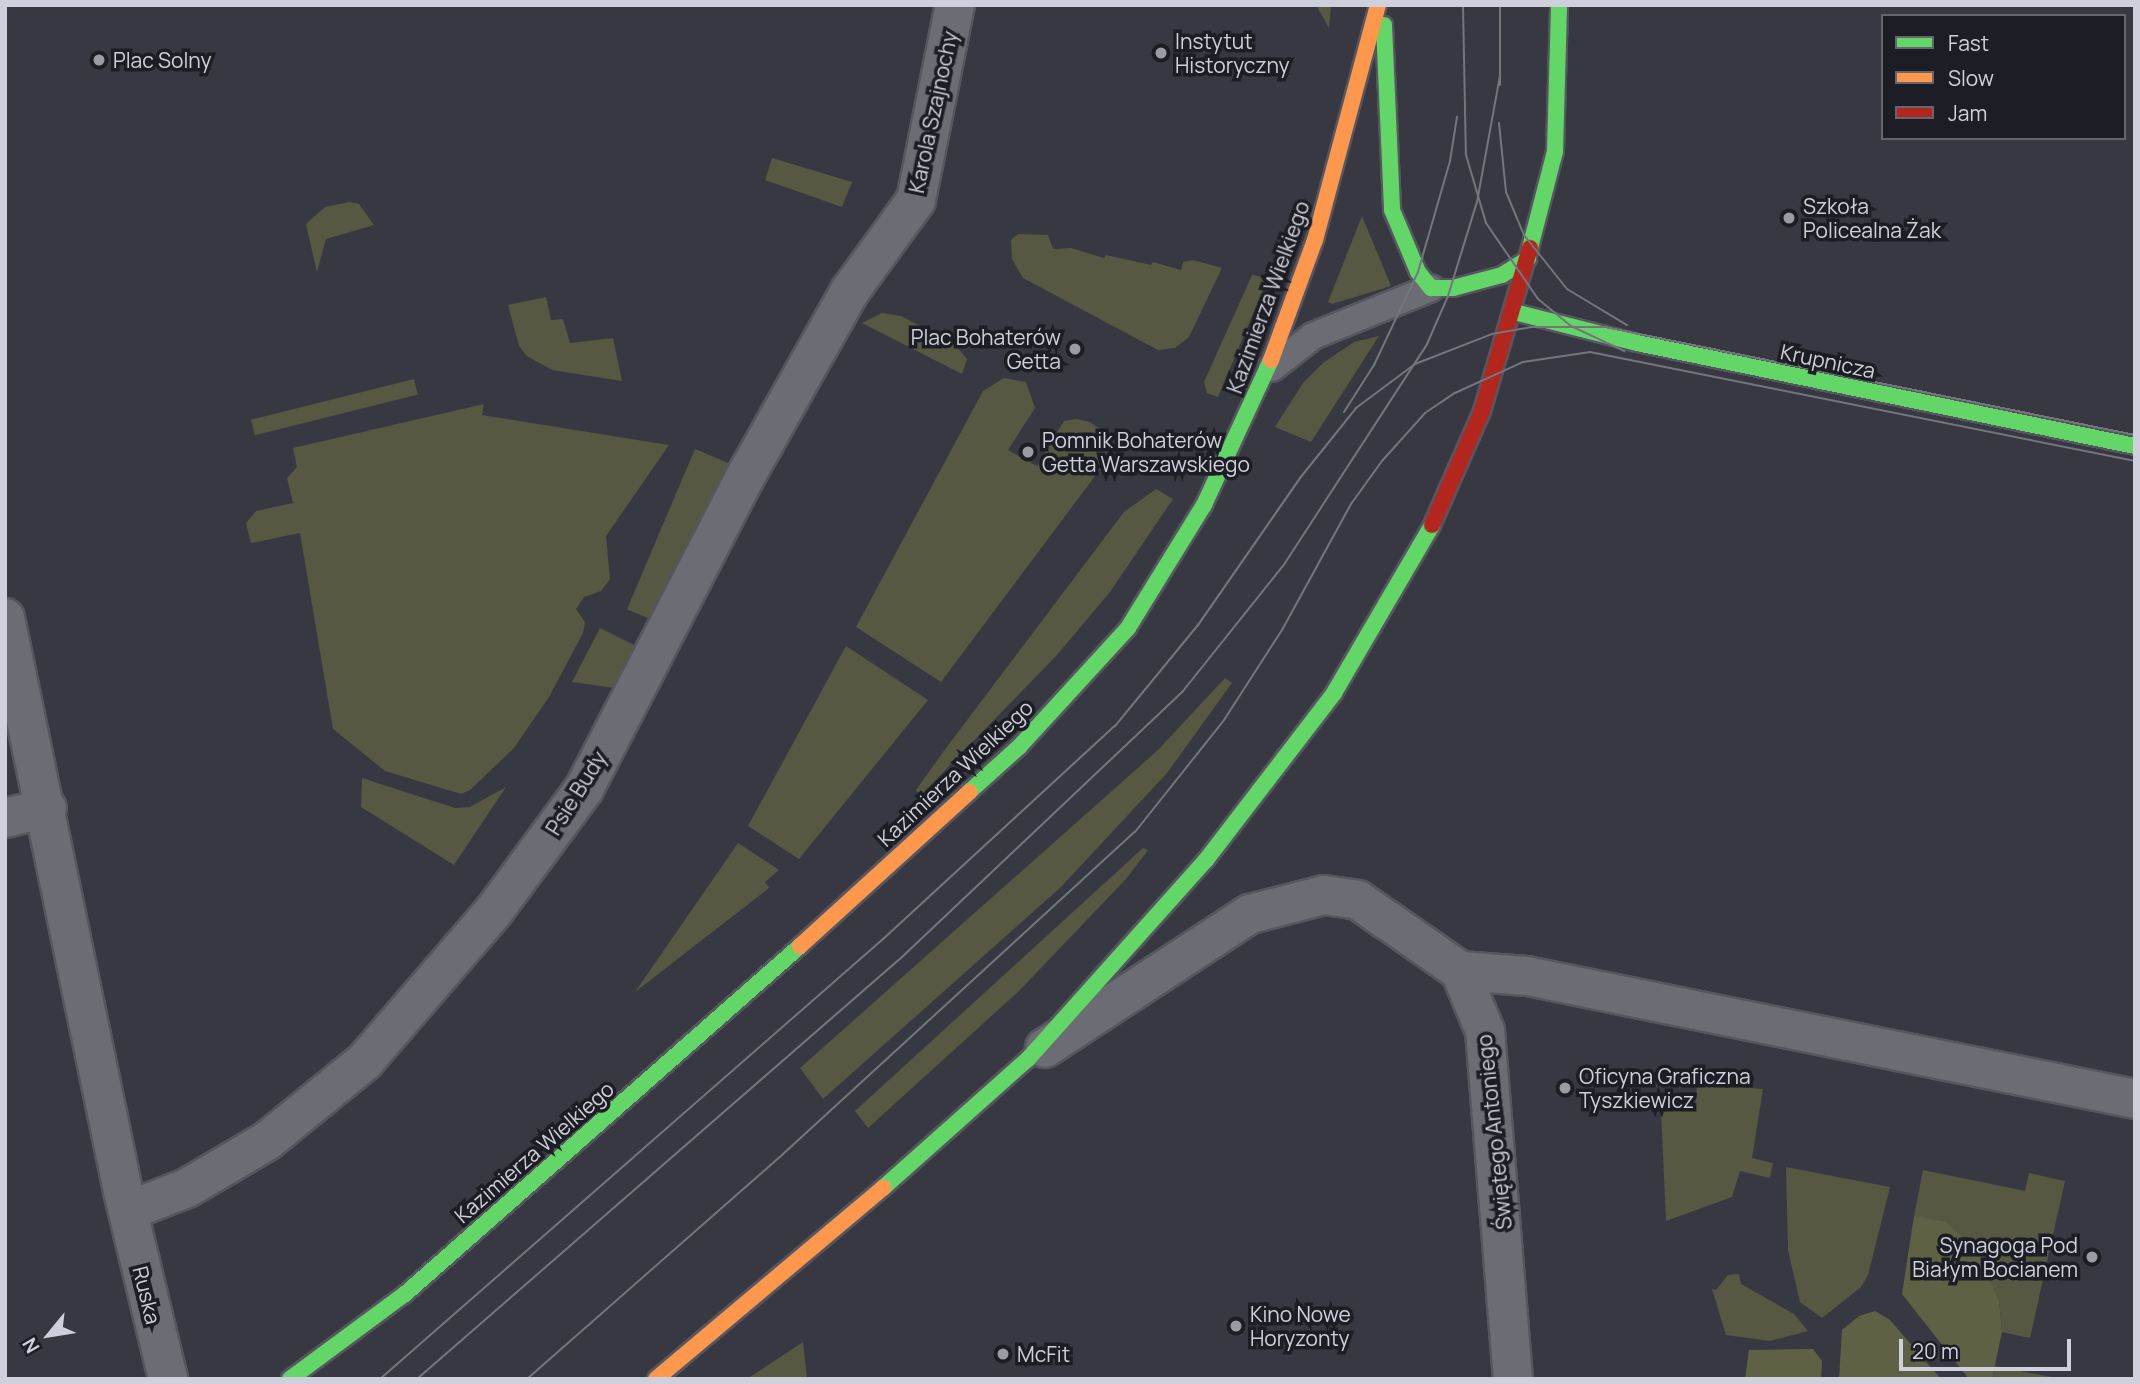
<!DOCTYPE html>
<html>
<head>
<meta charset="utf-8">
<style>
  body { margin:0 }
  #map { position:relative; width:2140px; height:1384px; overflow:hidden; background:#383843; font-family:Manrope,sans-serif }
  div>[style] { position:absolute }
  .green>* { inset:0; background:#565841; transform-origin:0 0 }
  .forest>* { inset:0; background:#5f6144 }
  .roads { filter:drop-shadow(2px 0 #565660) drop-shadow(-2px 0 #565660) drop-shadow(0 2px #565660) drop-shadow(0 -2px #565660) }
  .lane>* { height:26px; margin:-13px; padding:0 13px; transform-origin:13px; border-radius:13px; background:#6c6c74 }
  .street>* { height:38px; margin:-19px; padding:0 19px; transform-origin:19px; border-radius:19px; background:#6c6c74 }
  .fast>* { height:16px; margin:-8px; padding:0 8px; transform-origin:8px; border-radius:8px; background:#63d668 }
  .slow>* { height:16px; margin:-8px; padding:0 8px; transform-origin:8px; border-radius:8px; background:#ff974d }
  .jam>* { height:16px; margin:-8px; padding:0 8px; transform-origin:8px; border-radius:8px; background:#b3261e }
  .tram>* { height:2px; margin:-1px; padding:0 1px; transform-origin:1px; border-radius:1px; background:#75757e }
  .dots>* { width:19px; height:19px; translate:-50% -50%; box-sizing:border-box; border:4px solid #1c1d25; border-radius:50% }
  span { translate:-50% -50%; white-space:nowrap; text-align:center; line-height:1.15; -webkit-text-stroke:7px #1c1d25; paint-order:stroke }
  .poi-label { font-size:21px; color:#d0d0dc }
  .left { translate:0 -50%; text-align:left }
  .right { translate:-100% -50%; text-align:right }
  .street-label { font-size:21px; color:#d0d0dc }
  .frame { position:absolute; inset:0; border:7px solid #d0d0dc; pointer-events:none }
  .legend { position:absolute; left:1881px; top:14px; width:245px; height:126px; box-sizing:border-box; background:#1c1d25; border:2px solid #64656e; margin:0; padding:9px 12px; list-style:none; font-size:21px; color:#d0d0dc }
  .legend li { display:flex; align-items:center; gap:14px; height:35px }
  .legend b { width:35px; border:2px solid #64656e }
  .north { position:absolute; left:14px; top:1300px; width:70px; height:70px; -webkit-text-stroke:5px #1c1d25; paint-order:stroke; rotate:240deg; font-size:19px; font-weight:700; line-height:28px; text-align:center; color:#d0d0dc }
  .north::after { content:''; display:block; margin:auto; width:24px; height:32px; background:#d0d0dc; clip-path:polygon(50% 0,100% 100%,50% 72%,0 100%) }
  .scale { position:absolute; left:1899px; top:1339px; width:172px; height:32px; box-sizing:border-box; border:4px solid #d0d0dc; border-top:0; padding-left:9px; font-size:21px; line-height:24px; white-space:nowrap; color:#d0d0dc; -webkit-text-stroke:5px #1c1d25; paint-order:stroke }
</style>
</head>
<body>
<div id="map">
  <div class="green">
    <div style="clip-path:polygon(1331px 5px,1329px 28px,1316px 5px)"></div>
    <div style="clip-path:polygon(772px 158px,852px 182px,842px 207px,765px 180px)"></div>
    <div style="clip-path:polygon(349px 202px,359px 204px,374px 225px,326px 239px,317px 272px,306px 224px,325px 207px)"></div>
    <div style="clip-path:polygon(1362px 216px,1391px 286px,1332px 304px,1328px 302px)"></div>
    <div style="clip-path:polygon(1018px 234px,1048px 235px,1053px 249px,1071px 248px,1104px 258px,1106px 255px,1151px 265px,1153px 262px,1181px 270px,1183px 262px,1193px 260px,1222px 268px,1189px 337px,1175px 348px,1158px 350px,1023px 278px,1012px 259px,1011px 240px)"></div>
    <div style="clip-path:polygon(1252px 275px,1268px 278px,1218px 397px,1207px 393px,1204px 382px)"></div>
    <div style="clip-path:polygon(546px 297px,551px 320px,563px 319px,570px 343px,613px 338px,622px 381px,552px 370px,527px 356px,519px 346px,508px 305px)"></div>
    <div style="clip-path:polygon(882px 313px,901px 316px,954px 344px,967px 359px,962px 374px,862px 323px)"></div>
    <div style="clip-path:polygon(1379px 336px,1311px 442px,1275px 427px,1303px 383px,1323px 363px,1354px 342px)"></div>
    <div style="clip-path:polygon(1004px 378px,1026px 382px,1035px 408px,1008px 450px,1037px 466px,1064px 421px,1076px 419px,1090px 422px,1110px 436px,1110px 456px,941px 682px,856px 627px,983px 391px)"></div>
    <div style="left:414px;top:379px;width:16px;height:168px;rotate:76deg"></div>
    <div style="clip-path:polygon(484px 404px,482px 415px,669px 445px,606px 536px,610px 579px,601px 591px,584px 597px,576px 609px,585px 622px,583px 633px,549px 697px,514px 748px,470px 790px,461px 794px,385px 771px,333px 729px,300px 533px,251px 543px,246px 523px,256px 511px,293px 503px,287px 478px,297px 467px,293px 448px)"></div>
    <div style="left:695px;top:449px;width:38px;height:174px;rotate:23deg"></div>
    <div style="clip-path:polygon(1156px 489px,1173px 499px,1110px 592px,1057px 655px,920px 796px,916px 790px,943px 752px,1124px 512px)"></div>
    <div style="clip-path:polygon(600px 628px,636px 646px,614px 688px,572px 682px)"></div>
    <div style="clip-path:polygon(846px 646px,928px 700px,799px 859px,748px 826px)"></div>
    <div style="clip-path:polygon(1225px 678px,1232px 683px,1167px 773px,1061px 887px,823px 1099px,800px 1068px,1158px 750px)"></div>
    <div style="clip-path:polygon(362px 778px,455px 808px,470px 807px,506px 787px,454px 865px,361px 807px)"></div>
    <div style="clip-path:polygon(738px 843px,779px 870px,765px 882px,769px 888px,635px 992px)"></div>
    <div style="clip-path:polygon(1143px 848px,1148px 850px,1126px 879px,1019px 991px,868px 1128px,855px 1111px)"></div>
    <div style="clip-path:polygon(1697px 1084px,1763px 1089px,1752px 1158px,1773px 1163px,1770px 1178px,1740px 1171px,1732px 1197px,1666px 1221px,1661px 1111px,1695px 1107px)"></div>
    <div style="clip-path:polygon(1786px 1167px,1890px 1187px,1868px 1275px,1861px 1287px,1822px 1318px,1800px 1302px,1788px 1250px)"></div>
    <div style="clip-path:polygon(1923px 1170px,2025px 1191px,2029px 1173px,2065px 1181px,2030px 1338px,2002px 1332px,1999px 1300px,1914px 1216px)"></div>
    <div style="clip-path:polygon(1739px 1274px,1741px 1284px,1794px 1314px,1808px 1331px,1770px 1341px,1726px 1335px,1712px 1289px,1716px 1290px,1728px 1275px)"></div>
    <div style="clip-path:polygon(803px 1342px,807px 1379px,747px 1379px)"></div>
    <div style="clip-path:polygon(1995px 1366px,2061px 1379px,1992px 1379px)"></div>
  </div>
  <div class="forest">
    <div style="clip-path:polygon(1914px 1216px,1946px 1222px,1975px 1248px,1999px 1300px,2002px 1332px,1992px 1379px,1969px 1379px,1902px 1294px)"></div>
    <div style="clip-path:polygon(1875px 1311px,1890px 1320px,1941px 1379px,1839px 1379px,1842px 1330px,1859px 1316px)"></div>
    <div style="clip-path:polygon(1813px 1349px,1822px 1361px,1821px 1379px,1745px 1379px,1749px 1350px)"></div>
  </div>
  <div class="roads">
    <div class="lane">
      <div style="left:1272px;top:368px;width:52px;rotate:-38deg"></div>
      <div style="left:1313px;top:336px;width:127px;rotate:-22.1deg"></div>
    </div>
    <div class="street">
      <div style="left:5px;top:618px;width:585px;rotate:78.36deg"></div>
      <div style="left:123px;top:1191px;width:193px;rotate:76.5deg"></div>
      <div style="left:5px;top:818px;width:43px;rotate:-13.4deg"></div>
      <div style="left:1460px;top:971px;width:67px;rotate:4.3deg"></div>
      <div style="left:1527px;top:976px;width:620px;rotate:11.44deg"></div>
      <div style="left:1045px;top:1048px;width:245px;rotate:-33.2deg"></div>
      <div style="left:1250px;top:914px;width:76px;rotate:-14.4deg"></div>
      <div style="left:1324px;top:895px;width:34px;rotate:8deg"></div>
      <div style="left:1358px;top:900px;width:35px;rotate:35deg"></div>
      <div style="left:1387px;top:920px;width:89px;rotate:34.9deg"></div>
      <div style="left:1460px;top:971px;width:65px;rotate:67.4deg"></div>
      <div style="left:1485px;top:1031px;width:349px;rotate:85.4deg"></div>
      <div style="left:128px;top:1211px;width:63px;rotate:-21.3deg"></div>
      <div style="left:187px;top:1188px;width:93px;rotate:-30.4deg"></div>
      <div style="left:267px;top:1141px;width:127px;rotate:-39.2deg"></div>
      <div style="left:365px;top:1061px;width:198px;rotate:-49.3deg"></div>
      <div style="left:494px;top:911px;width:152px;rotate:-53.6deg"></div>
      <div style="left:584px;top:789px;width:349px;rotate:-62.7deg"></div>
      <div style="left:744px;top:479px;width:216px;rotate:-60.6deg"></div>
      <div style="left:850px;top:291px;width:112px;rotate:-54deg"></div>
      <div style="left:916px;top:200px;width:199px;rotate:-78.7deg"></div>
    </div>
    <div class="fast">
      <div style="left:1384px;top:25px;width:185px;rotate:87.5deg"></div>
      <div style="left:1392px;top:210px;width:67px;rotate:67.2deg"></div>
      <div style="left:1418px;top:272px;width:21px;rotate:51deg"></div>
      <div style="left:1431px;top:288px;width:22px"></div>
      <div style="left:1453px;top:288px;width:51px;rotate:-14.9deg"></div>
      <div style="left:1502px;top:275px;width:31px;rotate:-32deg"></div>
      <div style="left:1530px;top:248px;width:100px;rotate:-75.5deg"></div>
      <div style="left:1555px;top:151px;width:146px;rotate:-88.4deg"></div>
      <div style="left:1514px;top:312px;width:127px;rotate:14.1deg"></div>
      <div style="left:1637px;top:343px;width:509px;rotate:11.69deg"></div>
      <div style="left:969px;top:792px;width:67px;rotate:-42deg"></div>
      <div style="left:1019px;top:747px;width:161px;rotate:-47.5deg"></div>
      <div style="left:1128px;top:628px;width:145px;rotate:-58.3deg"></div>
      <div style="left:1204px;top:505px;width:160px;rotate:-65.2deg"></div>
      <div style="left:883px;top:1188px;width:194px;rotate:-41.7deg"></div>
      <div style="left:1028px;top:1059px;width:267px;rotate:-48.2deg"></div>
      <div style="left:1206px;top:860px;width:210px;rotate:-52.5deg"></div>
      <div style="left:1334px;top:693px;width:194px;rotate:-59.7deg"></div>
      <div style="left:290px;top:1379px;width:143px;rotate:-36.5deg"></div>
      <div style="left:405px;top:1294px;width:526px;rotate:-41.38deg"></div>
    </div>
    <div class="slow">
      <div style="left:1271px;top:360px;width:128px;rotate:-69.9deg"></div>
      <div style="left:1315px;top:240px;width:243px;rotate:-75deg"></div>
      <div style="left:800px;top:946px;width:229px;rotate:-42.3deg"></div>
      <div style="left:656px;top:1379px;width:297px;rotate:-40.1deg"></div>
    </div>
    <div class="jam">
      <div style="left:1432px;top:525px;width:124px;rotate:-66.3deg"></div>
      <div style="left:1482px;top:411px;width:170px;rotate:-73.6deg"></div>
    </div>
  </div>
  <div class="tram">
    <div style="left:1463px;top:5px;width:150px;rotate:88.9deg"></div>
    <div style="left:1466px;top:155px;width:71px;rotate:73.6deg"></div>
    <div style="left:1486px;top:223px;width:92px;rotate:55.6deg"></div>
    <div style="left:1538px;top:299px;width:43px;rotate:39.3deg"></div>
    <div style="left:1571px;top:326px;width:59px;rotate:25.3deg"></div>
    <div style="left:1500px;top:85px;width:80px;rotate:-90deg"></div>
    <div style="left:1499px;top:123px;width:69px;rotate:84.2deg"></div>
    <div style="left:1506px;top:192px;width:47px;rotate:67.3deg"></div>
    <div style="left:1524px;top:235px;width:69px;rotate:51.5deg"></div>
    <div style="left:1567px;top:289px;width:70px;rotate:31deg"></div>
    <div style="left:1344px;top:412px;width:56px;rotate:-57.4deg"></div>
    <div style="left:1374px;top:365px;width:103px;rotate:-64.7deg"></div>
    <div style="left:1418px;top:272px;width:116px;rotate:-73.9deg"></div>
    <div style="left:1450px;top:161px;width:45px;rotate:-81deg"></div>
    <div style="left:380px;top:1379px;width:668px;rotate:-41.18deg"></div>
    <div style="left:883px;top:939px;width:315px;rotate:-42.6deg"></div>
    <div style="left:1115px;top:726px;width:131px;rotate:-50.6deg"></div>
    <div style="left:1198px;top:625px;width:179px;rotate:-55.2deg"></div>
    <div style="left:1300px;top:478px;width:90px;rotate:-51.3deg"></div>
    <div style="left:1356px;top:408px;width:74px;rotate:-36.7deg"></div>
    <div style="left:1415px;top:364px;width:83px;rotate:-21.3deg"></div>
    <div style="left:1492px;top:334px;width:39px;rotate:-10deg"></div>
    <div style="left:1530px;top:327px;width:75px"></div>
    <div style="left:1605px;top:327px;width:541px;rotate:11.52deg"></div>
    <div style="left:417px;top:1379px;width:643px;rotate:-41.03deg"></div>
    <div style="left:902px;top:957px;width:387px;rotate:-43.4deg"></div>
    <div style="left:1183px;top:691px;width:164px;rotate:-51.4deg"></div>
    <div style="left:1285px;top:563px;width:261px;rotate:-57deg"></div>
    <div style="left:1427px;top:344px;width:52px;rotate:-66.4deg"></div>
    <div style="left:1448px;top:296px;width:98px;rotate:-72.9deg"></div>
    <div style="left:1477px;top:202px;width:128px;rotate:-79.7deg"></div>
    <div style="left:527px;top:1379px;width:341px;rotate:-41.3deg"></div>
    <div style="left:783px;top:1154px;width:477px;rotate:-42.5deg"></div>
    <div style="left:1135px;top:832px;width:143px;rotate:-51.5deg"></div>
    <div style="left:1224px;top:720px;width:107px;rotate:-57.2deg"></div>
    <div style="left:1282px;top:630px;width:144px;rotate:-61.3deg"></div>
    <div style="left:1351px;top:504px;width:53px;rotate:-54.2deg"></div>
    <div style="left:1382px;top:461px;width:64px;rotate:-48.1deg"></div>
    <div style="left:1425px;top:413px;width:36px;rotate:-34deg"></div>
    <div style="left:1455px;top:393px;width:75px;rotate:-24.5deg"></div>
    <div style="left:1523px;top:362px;width:68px;rotate:-8.5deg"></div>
    <div style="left:1590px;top:352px;width:556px;rotate:11.31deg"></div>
  </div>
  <div class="dots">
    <div style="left:1161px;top:53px;background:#9b9ba6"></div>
    <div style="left:99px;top:60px;background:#9b9ba6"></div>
    <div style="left:1789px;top:218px;background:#9b9ba6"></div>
    <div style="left:1075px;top:349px;background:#9b9ba6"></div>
    <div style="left:1028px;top:452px;background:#9b9ba6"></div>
    <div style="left:1565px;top:1088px;background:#9b9ba6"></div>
    <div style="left:2092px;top:1257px;background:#9b9ba6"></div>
    <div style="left:1236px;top:1326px;background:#9b9ba6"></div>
    <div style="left:1003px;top:1354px;background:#9b9ba6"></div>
  </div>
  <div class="poi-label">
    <span class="left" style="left:1175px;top:53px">Instytut<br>Historyczny</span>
    <span class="left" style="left:113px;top:60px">Plac Solny</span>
    <span class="left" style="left:1803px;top:218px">Szkoła<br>Policealna Żak</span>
    <span class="right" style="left:1061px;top:349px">Plac Bohaterów<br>Getta</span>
    <span class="left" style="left:1042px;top:452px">Pomnik Bohaterów<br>Getta Warszawskiego</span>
    <span class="left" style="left:1579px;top:1088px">Oficyna Graficzna<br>Tyszkiewicz</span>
    <span class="right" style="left:2078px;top:1257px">Synagoga Pod<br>Białym Bocianem</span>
    <span class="left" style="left:1250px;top:1326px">Kino Nowe<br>Horyzonty</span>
    <span class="left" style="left:1017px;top:1354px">McFit</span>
  </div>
  <div class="street-label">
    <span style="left:933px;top:112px;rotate:-78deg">Karola Szajnochy</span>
    <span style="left:1268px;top:297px;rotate:-70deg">Kazimierza Wielkiego</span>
    <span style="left:1828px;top:361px;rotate:12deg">Krupnicza</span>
    <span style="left:955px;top:773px;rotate:-43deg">Kazimierza Wielkiego</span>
    <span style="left:576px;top:793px;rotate:-58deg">Psie Budy</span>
    <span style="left:1494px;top:1132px;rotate:-96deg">Świętego Antoniego</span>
    <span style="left:534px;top:1152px;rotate:-41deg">Kazimierza Wielkiego</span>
    <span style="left:147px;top:1295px;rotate:76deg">Ruska</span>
  </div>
  <div class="frame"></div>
  <ul class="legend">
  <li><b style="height:9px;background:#63d668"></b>Fast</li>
  <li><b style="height:9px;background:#ff974d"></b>Slow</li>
  <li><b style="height:9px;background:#b3261e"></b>Jam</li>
  </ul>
  <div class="north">N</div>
  <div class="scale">20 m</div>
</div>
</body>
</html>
